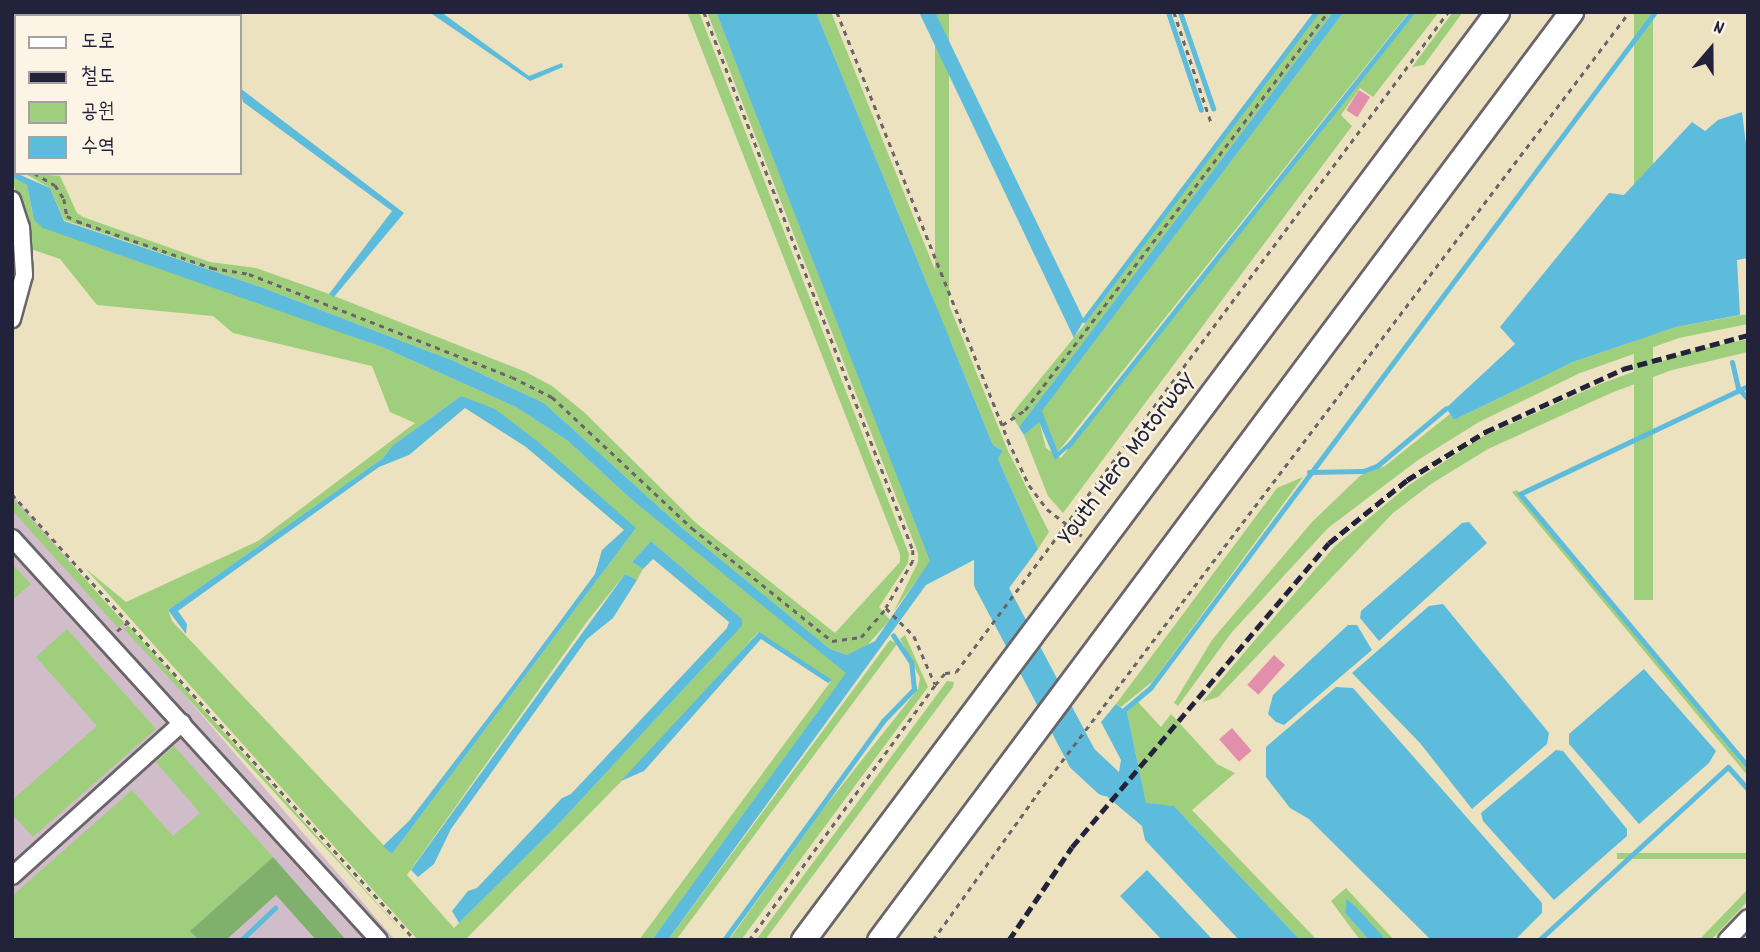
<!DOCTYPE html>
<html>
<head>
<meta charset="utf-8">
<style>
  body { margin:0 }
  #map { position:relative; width:1760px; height:952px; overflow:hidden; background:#ece2c0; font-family:Dekko,"Poor Story",sans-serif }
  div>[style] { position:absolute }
  .industrial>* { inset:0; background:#d1bdc9 }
  .green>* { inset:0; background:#9fce7d; transform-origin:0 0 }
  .forest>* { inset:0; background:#7fb16c }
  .water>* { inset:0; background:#5dbbdb }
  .stream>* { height:5px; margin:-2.5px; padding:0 2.5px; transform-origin:2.5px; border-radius:2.5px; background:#5dbbdb }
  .river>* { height:30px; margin:-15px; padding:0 15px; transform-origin:15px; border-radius:15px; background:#5dbbdb }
  .building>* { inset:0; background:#e28fab; transform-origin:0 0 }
  .path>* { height:2.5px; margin-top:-1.25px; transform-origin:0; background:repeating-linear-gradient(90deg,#69656a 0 5px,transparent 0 10px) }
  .roads { filter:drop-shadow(2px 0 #69656a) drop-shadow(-2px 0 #69656a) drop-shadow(0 2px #69656a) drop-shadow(0 -2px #69656a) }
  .minor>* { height:16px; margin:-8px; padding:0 8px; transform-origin:8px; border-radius:8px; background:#fff }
  .highway>* { height:23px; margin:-11.5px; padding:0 11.5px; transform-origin:11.5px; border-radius:11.5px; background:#fff }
  .rail>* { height:5px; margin-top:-2.5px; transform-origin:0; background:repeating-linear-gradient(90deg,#22223b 0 10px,transparent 0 15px) }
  span { translate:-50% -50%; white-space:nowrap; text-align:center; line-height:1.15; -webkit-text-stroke:5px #fcf5e5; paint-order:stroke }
  .street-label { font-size:26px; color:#22223b }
  .frame { position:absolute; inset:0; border:14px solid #22223b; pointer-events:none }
  .legend { position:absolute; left:14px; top:14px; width:228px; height:161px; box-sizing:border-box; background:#fcf5e5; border:2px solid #a5a1a1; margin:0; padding:9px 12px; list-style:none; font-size:21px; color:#22223b }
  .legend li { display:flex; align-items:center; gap:14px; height:35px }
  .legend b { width:35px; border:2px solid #a5a1a1 }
  .north { position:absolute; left:1676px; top:14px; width:70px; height:70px; -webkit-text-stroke:5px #fcf5e5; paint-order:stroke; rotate:20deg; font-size:19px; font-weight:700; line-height:28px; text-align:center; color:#22223b }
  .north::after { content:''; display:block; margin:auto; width:24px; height:32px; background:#22223b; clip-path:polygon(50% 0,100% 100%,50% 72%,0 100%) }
</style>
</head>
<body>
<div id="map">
  <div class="industrial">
    <div style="clip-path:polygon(12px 494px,395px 940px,12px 940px)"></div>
  </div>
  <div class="green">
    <div style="clip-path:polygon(687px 12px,699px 12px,909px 554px,908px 563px,879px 607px,890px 620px,861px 652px,847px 655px,830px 649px,681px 527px,544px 403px,454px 361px,258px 286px,64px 220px,50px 188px,24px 173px,60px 176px,77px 213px,83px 217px,210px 262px,256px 268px,329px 294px,526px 372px,552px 386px,585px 413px,696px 523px,835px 633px,900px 562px,900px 554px)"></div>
    <div style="clip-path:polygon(707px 12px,716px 12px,931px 561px,894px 611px,918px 562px,918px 553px)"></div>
    <div style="clip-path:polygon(816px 12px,831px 12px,1008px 451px,1049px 532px,1038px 549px,998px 459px,1003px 451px,993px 445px)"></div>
    <div style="left:935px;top:12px;width:14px;height:340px"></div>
    <div style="clip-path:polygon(1319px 12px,1333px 12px,1019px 427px,1011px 415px,1085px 324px)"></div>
    <div style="clip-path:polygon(1344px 12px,1409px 12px,1058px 452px,1041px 412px)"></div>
    <div style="clip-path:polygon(1416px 12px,1439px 12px,1373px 97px,1360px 88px,1341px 115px,1352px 126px,1063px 513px,1048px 496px,1024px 435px,1039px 421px,1046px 448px,1061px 458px)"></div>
    <div style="clip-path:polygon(1453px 12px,1463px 12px,1424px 65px,1412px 67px)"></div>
    <div style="left:1634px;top:12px;width:19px;height:588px"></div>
    <div style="clip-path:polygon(evenodd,12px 177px,27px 185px,34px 220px,382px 347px,516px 407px,568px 441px,632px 500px,847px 673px,652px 940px,639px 940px,831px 681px,758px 632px,668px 734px,465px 940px,417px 939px,85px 568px,126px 602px,258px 541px,415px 423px,390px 412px,372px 366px,233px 333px,213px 316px,97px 305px,60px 259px,28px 248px,12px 177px,461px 396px,636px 528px,392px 854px,172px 621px,168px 610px,383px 458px,392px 446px,461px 396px,12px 177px,651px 541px,742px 619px,742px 626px,553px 830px,454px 928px,407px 875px,586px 623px,625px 574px,637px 580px,643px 569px,632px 562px,651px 541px)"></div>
    <div style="clip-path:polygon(1748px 314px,1748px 324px,1679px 338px,1580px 373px,1479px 422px,1418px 460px,1328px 528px,1232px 632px,1178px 706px,1174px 703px,1212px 640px,1312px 522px,1361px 475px,1385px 466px,1450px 414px,1454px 420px,1573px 362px,1676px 327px)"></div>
    <div style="clip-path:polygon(1748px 339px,1748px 352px,1672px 370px,1611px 393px,1488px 449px,1431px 484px,1393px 513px,1218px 697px,1202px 702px,1335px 546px,1409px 485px,1482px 437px,1600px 384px,1690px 351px)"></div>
    <div style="clip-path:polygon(1303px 477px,1153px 681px,1121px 707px,1116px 704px,1277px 488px)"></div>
    <div style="clip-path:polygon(1517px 490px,1748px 771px,1748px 776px,1512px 492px)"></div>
    <div style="left:12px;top:498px;width:168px;height:8px;rotate:48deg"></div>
    <div style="clip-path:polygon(12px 564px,31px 584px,12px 600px)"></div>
    <div style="clip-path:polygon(128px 625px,410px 940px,124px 629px)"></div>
    <div style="clip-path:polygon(67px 629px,156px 729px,33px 837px,12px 814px,12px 800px,97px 726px,36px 657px)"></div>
    <div style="clip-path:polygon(905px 635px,928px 687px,741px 940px,729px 940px,820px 813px,918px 689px,920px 678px,900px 639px)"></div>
    <div style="clip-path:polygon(890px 640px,897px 644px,676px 940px,668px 940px)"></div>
    <div style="clip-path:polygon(947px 681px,954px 682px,953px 687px,765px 940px,756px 940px)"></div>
    <div style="clip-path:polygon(1137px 701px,1161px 727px,1171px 714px,1217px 764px,1235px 773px,1192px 810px,1317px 940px,1300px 940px,1174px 806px,1146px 804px,1127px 712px)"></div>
    <div style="clip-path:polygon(174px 746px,273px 857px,191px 930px,199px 940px,12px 940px,12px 896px,132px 790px,173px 836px,200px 813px,156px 762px)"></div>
    <div style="left:1748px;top:853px;width:6px;height:131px;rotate:90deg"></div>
    <div style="clip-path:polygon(1346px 888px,1394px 940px,1386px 940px,1346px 899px,1345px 913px,1369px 940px,1360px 940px,1331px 901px)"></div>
    <div style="clip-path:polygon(1748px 889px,1748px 901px,1711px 940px,1699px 940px)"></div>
  </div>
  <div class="forest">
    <div style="clip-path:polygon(273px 857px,346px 940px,316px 940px,276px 895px,226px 940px,199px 940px,190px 931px)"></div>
  </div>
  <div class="water">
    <div style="clip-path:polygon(429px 12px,441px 12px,529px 76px,562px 63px,563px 67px,530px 81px)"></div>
    <div style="clip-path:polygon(716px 12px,816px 12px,993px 445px,1003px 451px,998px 459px,1038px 549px,989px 615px,974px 560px,926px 585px,668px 940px,652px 940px,846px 673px,632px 500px,568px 441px,516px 407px,382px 347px,43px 228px,34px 220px,27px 185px,12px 177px,12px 167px,16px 173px,50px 188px,64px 221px,258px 286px,454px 361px,544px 403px,681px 527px,830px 649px,847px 655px,875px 641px,930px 561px)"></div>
    <div style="clip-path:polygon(919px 12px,935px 12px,1084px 320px,1074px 338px)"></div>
    <div style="clip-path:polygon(1333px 12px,1344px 12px,1042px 411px,1058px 452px,1069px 442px,1073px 444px,1055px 460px,1039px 422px,1024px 435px,1019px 427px)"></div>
    <div style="clip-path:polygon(240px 88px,404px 213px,334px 297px,329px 294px,392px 211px,243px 102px)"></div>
    <div style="clip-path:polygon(1742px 112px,1748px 160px,1748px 258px,1737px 260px,1740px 315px,1676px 327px,1573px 362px,1454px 420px,1446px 408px,1515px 344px,1500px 327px,1609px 193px,1624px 195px,1692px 122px,1705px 131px,1718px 120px)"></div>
    <div style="clip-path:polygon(461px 396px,495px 409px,537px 441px,636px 528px,392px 854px,383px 846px,409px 821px,513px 685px,595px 574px,602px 550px,624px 530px,526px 447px,465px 408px,409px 455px,379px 467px,178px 611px,187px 624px,186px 634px,168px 610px,383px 458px,392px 446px)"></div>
    <div style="clip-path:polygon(1469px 522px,1487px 543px,1379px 641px,1360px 618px,1361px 611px,1462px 523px)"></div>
    <div style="clip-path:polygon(651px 541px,742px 619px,742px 626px,553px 830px,459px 923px,452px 911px,468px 891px,477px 888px,562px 798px,571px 794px,727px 628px,729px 622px,653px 559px,643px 569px,632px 562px)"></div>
    <div style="clip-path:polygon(625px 574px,637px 580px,613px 618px,587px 639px,451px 829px,434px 864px,418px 877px,411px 870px)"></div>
    <div style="clip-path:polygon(1443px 604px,1549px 733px,1547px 744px,1472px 809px,1420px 743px,1352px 673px,1429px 606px)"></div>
    <div style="clip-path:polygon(1348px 625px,1357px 625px,1372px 650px,1284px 725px,1276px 722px,1268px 714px,1273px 695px)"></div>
    <div style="clip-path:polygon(759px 632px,832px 680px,828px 683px,761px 639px,644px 771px,621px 781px)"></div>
    <div style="clip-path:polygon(1644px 669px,1716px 751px,1709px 763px,1639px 824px,1569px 744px,1569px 734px)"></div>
    <div style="clip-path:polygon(1336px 687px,1353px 688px,1542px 903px,1542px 913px,1515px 940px,1431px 940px,1309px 819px,1290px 808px,1266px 777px,1266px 747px)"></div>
    <div style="clip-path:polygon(1116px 704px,1127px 712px,1146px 803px,1174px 806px,1300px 940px,1239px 940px,1145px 840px,1142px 826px,1097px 788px,1073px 760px,1087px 742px,1109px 780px,1119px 772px,1121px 760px,1101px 722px)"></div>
    <div style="clip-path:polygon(1556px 750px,1563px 751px,1627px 829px,1627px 836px,1554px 900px,1483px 821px,1481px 813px)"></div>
    <div style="clip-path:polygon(1147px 870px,1213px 940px,1162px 940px,1120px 896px)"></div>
    <div style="clip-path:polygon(1346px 899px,1356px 907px,1386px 940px,1369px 940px,1345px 913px)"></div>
  </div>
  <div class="stream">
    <div style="left:1168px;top:12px;width:103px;rotate:71.4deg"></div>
    <div style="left:1180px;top:12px;width:102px;rotate:71deg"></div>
    <div style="left:1084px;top:320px;width:386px;rotate:-53deg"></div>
    <div style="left:1732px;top:362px;width:27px;rotate:77deg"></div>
    <div style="left:1738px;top:388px;width:15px;rotate:48deg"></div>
    <div style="left:1748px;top:386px;width:252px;rotate:154.7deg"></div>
    <div style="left:1520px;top:494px;width:356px;rotate:50.1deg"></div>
    <div style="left:1068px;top:446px;width:554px;rotate:-51.6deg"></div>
    <div style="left:1309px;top:472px;width:54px;rotate:-1.1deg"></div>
    <div style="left:1363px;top:471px;width:15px;rotate:-20deg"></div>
    <div style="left:1377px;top:466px;width:90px;rotate:-40deg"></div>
    <div style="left:1124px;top:710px;width:35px;rotate:-40deg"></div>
    <div style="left:1151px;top:687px;width:842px;rotate:-53.25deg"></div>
    <div style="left:241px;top:940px;width:47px;rotate:-43.3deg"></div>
    <div style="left:724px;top:940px;width:271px;rotate:-54deg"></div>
    <div style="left:883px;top:721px;width:45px;rotate:-45.9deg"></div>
    <div style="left:914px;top:689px;width:27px;rotate:-96deg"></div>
    <div style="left:911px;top:662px;width:32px;rotate:-124deg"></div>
    <div style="left:1539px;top:940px;width:256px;rotate:-42.5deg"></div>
    <div style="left:1728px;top:767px;width:30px;rotate:48deg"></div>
  </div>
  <div class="river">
    <div style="left:989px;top:563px;width:19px;rotate:90deg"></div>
    <div style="left:989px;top:582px;width:199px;rotate:62.1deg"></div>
    <div style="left:1082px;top:758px;width:34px;rotate:43deg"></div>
  </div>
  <div class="building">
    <div style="left:1359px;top:90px;width:13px;height:24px;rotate:32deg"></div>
    <div style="left:1274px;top:655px;width:15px;height:40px;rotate:42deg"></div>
    <div style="left:1232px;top:728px;width:30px;height:17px;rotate:49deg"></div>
  </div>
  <div class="path">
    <div style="left:704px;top:12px;width:577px;rotate:68.77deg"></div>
    <div style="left:913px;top:550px;width:11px;rotate:90deg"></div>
    <div style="left:913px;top:561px;width:54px;rotate:119.9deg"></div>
    <div style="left:886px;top:608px;width:40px;rotate:45deg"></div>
    <div style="left:914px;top:636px;width:52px;rotate:66.4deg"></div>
    <div style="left:837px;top:12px;width:461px;rotate:68.2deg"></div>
    <div style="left:1008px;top:440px;width:50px;rotate:65deg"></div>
    <div style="left:1029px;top:485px;width:30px;rotate:53deg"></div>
    <div style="left:1047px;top:509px;width:44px;rotate:37.6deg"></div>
    <div style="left:1174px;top:12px;width:119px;rotate:71.4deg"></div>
    <div style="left:12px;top:161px;width:4px;rotate:27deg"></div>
    <div style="left:34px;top:173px;width:24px;rotate:30deg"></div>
    <div style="left:55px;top:185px;width:17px;rotate:57deg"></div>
    <div style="left:64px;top:199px;width:17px;rotate:80deg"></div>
    <div style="left:67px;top:216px;width:11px;rotate:27deg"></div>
    <div style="left:77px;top:221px;width:143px;rotate:19.2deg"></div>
    <div style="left:212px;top:268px;width:37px;rotate:9deg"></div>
    <div style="left:249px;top:274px;width:282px;rotate:21.4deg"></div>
    <div style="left:512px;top:377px;width:45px;rotate:26.6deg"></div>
    <div style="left:552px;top:397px;width:192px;rotate:43.1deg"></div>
    <div style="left:692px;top:528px;width:180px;rotate:38.9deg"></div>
    <div style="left:832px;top:641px;width:29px;rotate:-8deg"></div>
    <div style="left:861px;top:637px;width:38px;rotate:-49deg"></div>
    <div style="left:1002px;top:425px;width:27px;rotate:-33deg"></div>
    <div style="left:1025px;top:410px;width:500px;rotate:-52.72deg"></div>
    <div style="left:12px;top:494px;width:601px;rotate:47.9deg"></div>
    <div style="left:117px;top:631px;width:14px;rotate:-39deg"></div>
    <div style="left:749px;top:940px;width:316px;rotate:-53.9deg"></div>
    <div style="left:935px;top:685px;width:16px;rotate:-50deg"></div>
    <div style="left:945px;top:673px;width:11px;rotate:-5deg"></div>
    <div style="left:956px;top:672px;width:823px;rotate:-53.3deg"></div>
    <div style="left:933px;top:940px;width:179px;rotate:-54.5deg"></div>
    <div style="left:1037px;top:794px;width:981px;rotate:-52.87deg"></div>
  </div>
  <div class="roads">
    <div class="minor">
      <div style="left:12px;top:200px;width:28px;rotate:72deg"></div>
      <div style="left:21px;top:227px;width:48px;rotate:86.4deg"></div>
      <div style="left:24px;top:275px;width:46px;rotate:105.3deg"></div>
      <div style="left:12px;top:538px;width:544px;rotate:47.61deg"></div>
      <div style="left:12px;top:876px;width:229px;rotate:-42deg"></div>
      <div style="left:1727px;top:940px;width:30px;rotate:-46deg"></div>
    </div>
    <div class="highway">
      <div style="left:803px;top:940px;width:1159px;rotate:-53.21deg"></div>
      <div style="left:879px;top:940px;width:1158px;rotate:-53.29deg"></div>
    </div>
  </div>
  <div class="rail">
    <div style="left:1009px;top:940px;width:112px;rotate:-55.9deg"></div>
    <div style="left:1072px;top:847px;width:398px;rotate:-49.8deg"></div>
    <div style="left:1329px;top:543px;width:100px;rotate:-38.9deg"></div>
    <div style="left:1407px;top:480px;width:92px;rotate:-31.6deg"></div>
    <div style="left:1485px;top:432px;width:152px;rotate:-24.5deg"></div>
    <div style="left:1623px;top:369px;width:130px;rotate:-15.2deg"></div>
  </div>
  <div class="street-label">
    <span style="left:1127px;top:459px;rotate:-53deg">Youth Hero Motorway</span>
  </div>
  <div class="frame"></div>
  <ul class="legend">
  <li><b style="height:9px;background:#fff"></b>도로</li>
  <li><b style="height:9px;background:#22223b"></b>철도</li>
  <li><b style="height:19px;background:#9fce7d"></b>공원</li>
  <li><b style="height:19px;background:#5dbbdb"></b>수역</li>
  </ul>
  <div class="north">N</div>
</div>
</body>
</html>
